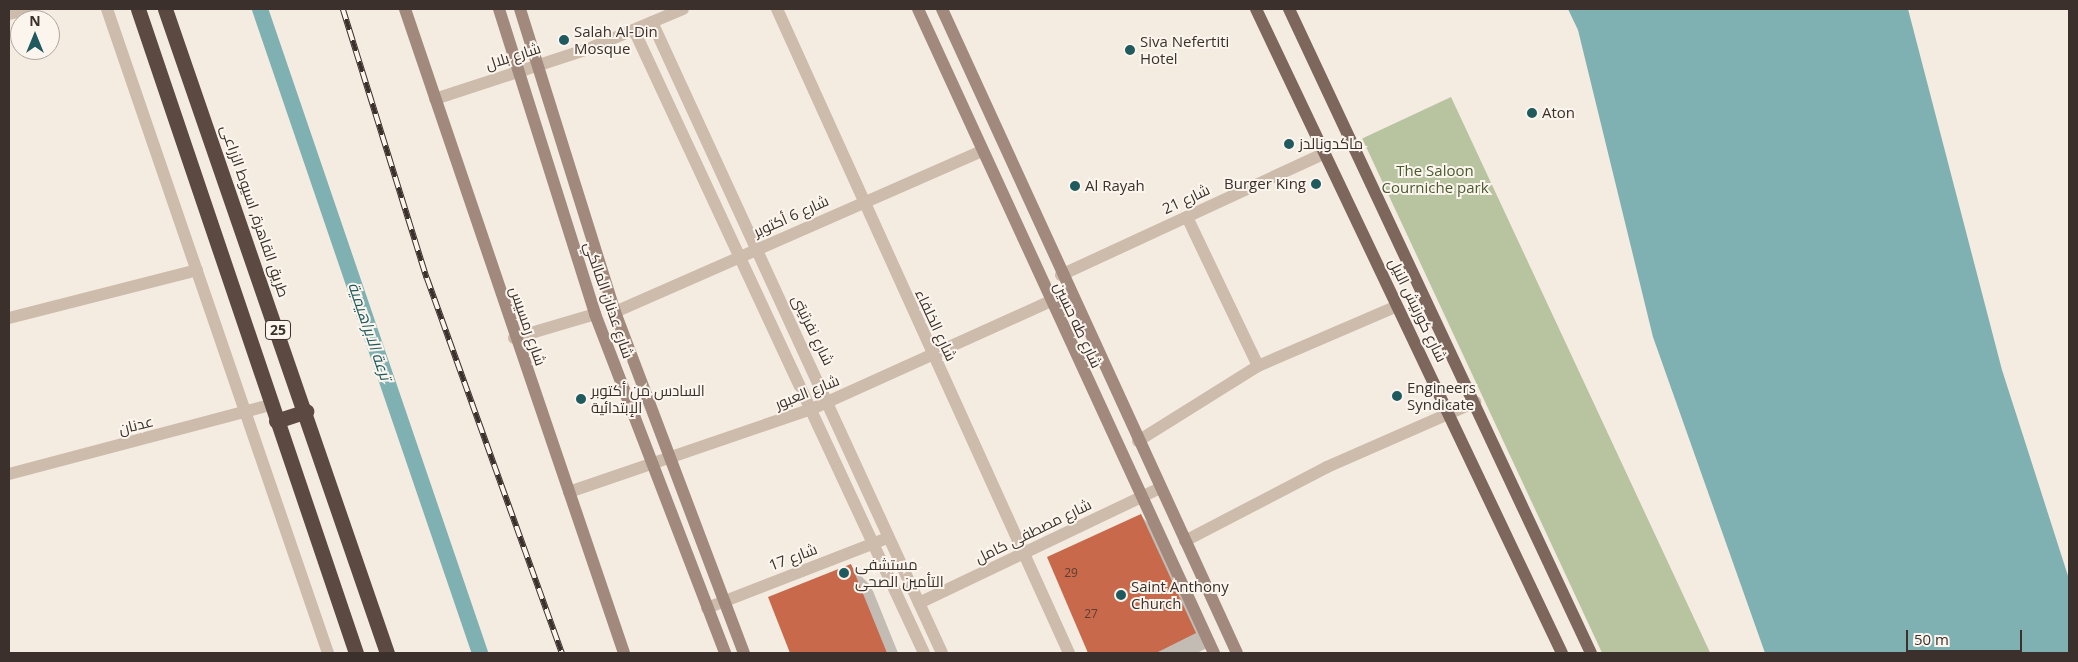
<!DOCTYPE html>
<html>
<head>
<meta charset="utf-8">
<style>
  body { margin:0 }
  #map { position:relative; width:2078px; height:662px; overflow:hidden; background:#f4ebe1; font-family:"Open Sans",Cairo,sans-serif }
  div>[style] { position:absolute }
  .green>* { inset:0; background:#b8c4a0; transform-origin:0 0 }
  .water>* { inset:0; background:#7fb0b2 }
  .shadow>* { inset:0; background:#0003 }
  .canal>* { height:16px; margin:-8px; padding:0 8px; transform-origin:8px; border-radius:8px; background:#7fb0b2 }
  .building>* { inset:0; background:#c8694b }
  .street>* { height:12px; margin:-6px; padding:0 6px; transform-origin:6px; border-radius:6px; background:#cdbbac }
  .secondary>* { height:12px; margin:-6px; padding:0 6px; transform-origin:6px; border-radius:6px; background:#a18a7d }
  .primary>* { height:12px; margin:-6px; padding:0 6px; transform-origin:6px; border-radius:6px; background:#7d675c }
  .highway>* { height:15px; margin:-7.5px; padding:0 7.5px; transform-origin:7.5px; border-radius:7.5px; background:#5c4a42 }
  .rail>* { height:5.5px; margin-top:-2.75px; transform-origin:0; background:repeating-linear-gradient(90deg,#fbf5ee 0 11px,#3b302b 0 22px); box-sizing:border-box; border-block:1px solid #3b302b }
  .dots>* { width:14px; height:14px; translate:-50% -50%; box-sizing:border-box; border:2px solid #fbf5ee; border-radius:50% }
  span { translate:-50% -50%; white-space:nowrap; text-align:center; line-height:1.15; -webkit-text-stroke:4px #fbf5ee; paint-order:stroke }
  .number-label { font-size:12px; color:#5e3e33 }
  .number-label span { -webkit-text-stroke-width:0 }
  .shield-label span { padding:1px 4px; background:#fbf5ee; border:1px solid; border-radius:4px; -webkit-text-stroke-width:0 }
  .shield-label { font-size:14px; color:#3b302b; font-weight:700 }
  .poi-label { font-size:15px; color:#3b302b }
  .left { translate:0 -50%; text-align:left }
  .right { translate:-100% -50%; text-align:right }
  .street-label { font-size:15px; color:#3b302b }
  .park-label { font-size:15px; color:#4a5a2e }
  .water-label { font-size:16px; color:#1f5a5e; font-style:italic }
  .frame { position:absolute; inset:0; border:10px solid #3b302b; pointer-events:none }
  .north { position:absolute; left:10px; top:10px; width:50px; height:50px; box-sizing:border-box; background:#fbf5ee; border:1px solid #aea6a0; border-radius:50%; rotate:0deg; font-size:14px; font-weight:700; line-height:20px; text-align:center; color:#3b302b }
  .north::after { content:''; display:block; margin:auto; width:18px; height:22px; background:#1f5a5e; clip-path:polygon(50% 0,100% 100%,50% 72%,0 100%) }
  .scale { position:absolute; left:1906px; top:630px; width:116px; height:22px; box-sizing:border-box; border:2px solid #3b302b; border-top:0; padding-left:6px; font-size:15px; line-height:18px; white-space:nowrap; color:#3b302b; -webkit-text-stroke:4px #fbf5ee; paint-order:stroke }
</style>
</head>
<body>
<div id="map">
  <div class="green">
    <div style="left:1451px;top:97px;width:614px;height:98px;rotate:65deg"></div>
  </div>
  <div class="water">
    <div style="clip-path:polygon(1568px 9px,1908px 9px,2002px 370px,2069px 579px,2069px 653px,1765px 653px,1653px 337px,1578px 30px)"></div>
  </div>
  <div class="shadow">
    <div style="clip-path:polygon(1141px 516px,1155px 530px,1209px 647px,1197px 653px,1089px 653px,1048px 558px)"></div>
    <div style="clip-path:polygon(851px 566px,871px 586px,898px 653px,792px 653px,770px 598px)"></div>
  </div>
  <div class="canal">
    <div style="left:260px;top:9px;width:681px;rotate:71.14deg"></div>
  </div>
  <div class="building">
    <div style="clip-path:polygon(1141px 514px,1196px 633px,1156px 653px,1088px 653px,1047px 557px)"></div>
    <div style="clip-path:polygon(851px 564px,887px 653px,790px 653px,768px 597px)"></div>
  </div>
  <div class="street">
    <div style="left:107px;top:9px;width:681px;rotate:71.06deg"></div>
    <div style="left:777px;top:9px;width:707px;rotate:65.61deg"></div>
    <div style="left:9px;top:14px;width:23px;rotate:-13deg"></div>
    <div style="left:652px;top:22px;width:694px;rotate:65.32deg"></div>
    <div style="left:634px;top:30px;width:687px;rotate:65.04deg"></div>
    <div style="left:435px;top:99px;width:161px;rotate:-18.1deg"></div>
    <div style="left:588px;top:49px;width:103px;rotate:-22.8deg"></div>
    <div style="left:1187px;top:217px;width:165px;rotate:64.5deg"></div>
    <div style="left:1061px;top:275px;width:291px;rotate:-24.8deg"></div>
    <div style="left:615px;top:312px;width:400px;rotate:-23.7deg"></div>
    <div style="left:9px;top:318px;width:194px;rotate:-14.3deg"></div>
    <div style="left:514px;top:338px;width:84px;rotate:-16.5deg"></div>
    <div style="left:1138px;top:441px;width:142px;rotate:-32deg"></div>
    <div style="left:1258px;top:366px;width:151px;rotate:-23.3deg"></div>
    <div style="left:9px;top:474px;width:270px;rotate:-14.8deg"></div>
    <div style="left:569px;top:492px;width:259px;rotate:-18.9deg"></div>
    <div style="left:814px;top:408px;width:258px;rotate:-24.3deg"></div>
    <div style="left:1185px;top:541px;width:160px;rotate:-27.5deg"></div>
    <div style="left:1327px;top:467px;width:162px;rotate:-23.7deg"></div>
    <div style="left:919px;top:603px;width:267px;rotate:-25.5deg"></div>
    <div style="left:707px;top:608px;width:188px;rotate:-21.2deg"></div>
  </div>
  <div class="secondary">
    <div style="left:405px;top:9px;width:680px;rotate:71.22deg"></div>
    <div style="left:499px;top:9px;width:320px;rotate:72.5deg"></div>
    <div style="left:595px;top:314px;width:363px;rotate:69deg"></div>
    <div style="left:520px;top:9px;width:318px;rotate:72.6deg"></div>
    <div style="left:615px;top:312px;width:365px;rotate:69.3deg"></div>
    <div style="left:918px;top:9px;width:709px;rotate:65.32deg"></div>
    <div style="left:942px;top:9px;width:708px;rotate:65.39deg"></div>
  </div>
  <div class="primary">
    <div style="left:1256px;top:9px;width:713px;rotate:64.59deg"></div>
    <div style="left:1289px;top:9px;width:711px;rotate:64.88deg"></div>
  </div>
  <div class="highway">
    <div style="left:138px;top:9px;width:680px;rotate:71.3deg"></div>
    <div style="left:165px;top:9px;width:681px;rotate:70.98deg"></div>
    <div style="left:276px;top:421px;width:32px;rotate:-18deg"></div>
  </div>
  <div class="rail">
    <div style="left:343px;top:9px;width:282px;rotate:72.7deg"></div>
    <div style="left:427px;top:278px;width:399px;rotate:70.2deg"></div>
  </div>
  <div class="dots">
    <div style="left:564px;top:40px;background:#1f5a5e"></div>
    <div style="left:1130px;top:50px;background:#1f5a5e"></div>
    <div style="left:1532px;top:113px;background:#1f5a5e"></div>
    <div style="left:1289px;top:144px;background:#1f5a5e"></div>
    <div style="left:1316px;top:184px;background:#1f5a5e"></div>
    <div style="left:1075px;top:186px;background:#1f5a5e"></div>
    <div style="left:1397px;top:396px;background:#1f5a5e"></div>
    <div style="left:581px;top:399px;background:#1f5a5e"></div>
    <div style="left:844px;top:573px;background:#1f5a5e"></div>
    <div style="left:1121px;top:595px;background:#1f5a5e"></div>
  </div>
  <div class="number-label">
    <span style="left:1071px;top:573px">29</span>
    <span style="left:1091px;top:614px">27</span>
  </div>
  <div class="shield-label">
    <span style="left:278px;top:330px">25</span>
  </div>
  <div class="poi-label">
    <span class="left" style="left:574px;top:40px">Salah Al-Din<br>Mosque</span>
    <span class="left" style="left:1140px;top:50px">Siva Nefertiti<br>Hotel</span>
    <span class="left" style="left:1542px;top:113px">Aton</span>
    <span class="left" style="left:1299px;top:144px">ماكدونالدز</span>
    <span class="right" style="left:1306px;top:184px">Burger King</span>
    <span class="left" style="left:1085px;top:186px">Al Rayah</span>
    <span class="left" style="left:1407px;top:396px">Engineers<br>Syndicate</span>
    <span class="left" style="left:591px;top:399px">السادس من أكتوبر<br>الإبتدائية</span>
    <span class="left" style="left:855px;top:573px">مستشفى<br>التأمين الصحى</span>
    <span class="left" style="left:1131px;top:595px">Saint Anthony<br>Church</span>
  </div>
  <div class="street-label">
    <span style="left:513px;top:56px;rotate:-18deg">شارع بلال</span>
    <span style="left:1186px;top:199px;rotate:-25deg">شارع 21</span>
    <span style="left:255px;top:211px;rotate:71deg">طريق القاهرة, اسيوط الزراعى</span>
    <span style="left:791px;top:216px;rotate:-24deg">شارع 6 أكتوبر</span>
    <span style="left:609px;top:300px;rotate:71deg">شارع عدنان المالكي</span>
    <span style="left:1418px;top:310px;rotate:64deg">شارع كورنيش النيل</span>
    <span style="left:936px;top:325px;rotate:65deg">شارع الخلفاء</span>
    <span style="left:1078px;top:325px;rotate:65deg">شارع طه حسين</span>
    <span style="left:528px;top:326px;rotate:71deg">شارع رمسيس</span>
    <span style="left:813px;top:330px;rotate:64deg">شارع نفرتيتى</span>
    <span style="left:807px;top:392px;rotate:-22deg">شارع العبور</span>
    <span style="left:136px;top:425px;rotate:-14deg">عدنان</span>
    <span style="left:1033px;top:531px;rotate:-26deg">شارع مصطفى كامل</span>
    <span style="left:793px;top:557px;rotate:-21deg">شارع 17</span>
  </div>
  <div class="park-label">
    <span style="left:1435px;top:179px">The Saloon<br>Courniche park</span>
  </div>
  <div class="water-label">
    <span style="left:370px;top:331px;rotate:71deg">ترعة الابراهيمية</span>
  </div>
  <div class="frame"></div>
  <div class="north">N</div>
  <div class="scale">50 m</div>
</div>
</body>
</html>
